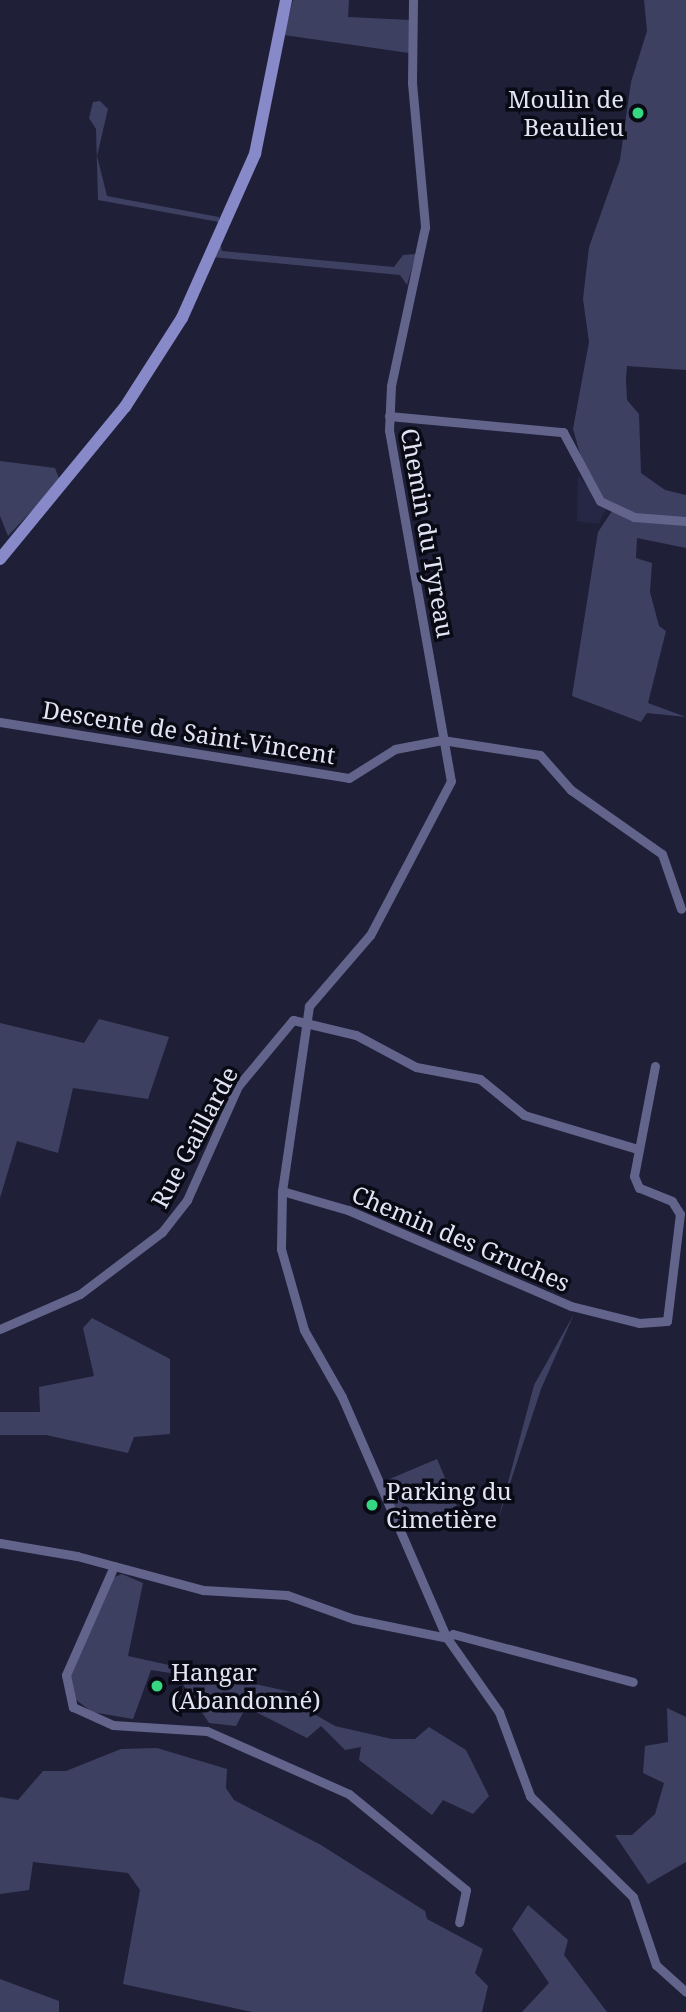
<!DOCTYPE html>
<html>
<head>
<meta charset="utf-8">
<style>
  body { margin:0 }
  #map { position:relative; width:686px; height:2012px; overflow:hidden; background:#1f1f37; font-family:"Noto Serif",serif }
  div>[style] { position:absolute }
  .built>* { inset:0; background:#262745 }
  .green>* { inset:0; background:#3e4062; transform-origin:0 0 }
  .street>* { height:9px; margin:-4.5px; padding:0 4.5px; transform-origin:4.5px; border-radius:4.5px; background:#62648c }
  .secondary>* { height:12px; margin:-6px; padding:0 6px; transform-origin:6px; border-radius:6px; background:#8789c9 }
  .dots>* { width:19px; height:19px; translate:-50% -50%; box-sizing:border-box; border:4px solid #0a0a15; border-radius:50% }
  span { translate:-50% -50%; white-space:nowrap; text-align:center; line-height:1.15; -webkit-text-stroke:7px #0a0a15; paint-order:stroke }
  .poi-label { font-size:24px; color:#e2e3f4 }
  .right { translate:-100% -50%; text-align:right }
  .left { translate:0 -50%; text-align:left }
  .street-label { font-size:24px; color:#e2e3f4 }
</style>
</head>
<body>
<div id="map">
  <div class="built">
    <div style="clip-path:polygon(578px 475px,606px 509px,599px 524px,577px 521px)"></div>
  </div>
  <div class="green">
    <div style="clip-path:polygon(293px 0,349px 0,348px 17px,410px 20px,409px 53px,284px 35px)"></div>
    <div style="clip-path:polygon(644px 0,686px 0,686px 370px,627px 366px,626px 379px,627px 400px,639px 414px,641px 473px,665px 490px,686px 495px,686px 548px,637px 538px,636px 558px,652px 563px,650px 592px,659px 626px,666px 631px,648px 703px,686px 717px,647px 713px,641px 722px,572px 696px,598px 532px,612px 511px,584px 468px,573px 429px,589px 342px,583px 299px,589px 247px,620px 160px,631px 82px,647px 31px)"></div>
    <div style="clip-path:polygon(100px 101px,108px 109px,97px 156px,107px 196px,219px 217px,219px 222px,98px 200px,96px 129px,89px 118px,93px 102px)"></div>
    <div style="clip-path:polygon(220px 241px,222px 251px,394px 267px,403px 255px,416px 254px,407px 285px,400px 275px,212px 257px)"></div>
    <div style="clip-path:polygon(0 461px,55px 468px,60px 481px,8px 536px,0 516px)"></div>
    <div style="clip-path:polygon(99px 1019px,169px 1037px,148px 1099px,73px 1088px,58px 1153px,17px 1141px,0 1198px,0 1023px,84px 1043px)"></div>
    <div style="clip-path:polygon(574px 1314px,541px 1389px,498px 1520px,534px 1385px)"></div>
    <div style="clip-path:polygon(92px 1318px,170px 1359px,170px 1434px,134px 1437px,128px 1453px,46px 1435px,0 1435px,0 1412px,40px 1412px,39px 1387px,94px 1376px,83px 1328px)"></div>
    <div style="left:437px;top:1459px;width:51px;height:61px;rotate:67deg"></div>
    <div style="clip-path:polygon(122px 1574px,143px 1583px,128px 1656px,300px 1694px,300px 1706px,335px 1726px,392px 1739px,415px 1739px,429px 1727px,466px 1750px,489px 1796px,473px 1814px,443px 1800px,432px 1815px,359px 1760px,361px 1747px,345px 1750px,321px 1726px,307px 1738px,246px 1707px,236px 1726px,209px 1723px,176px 1674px,151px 1670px,133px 1719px,92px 1712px,75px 1699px,69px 1676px,112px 1578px)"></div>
    <div style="clip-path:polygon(667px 1708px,686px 1717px,686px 1862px,648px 1884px,615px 1835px,632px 1835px,655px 1814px,664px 1783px,643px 1773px,645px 1746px,668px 1742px)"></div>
    <div style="clip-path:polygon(157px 1748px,227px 1769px,226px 1788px,234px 1800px,321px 1845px,425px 1911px,427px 1919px,483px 1949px,475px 1973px,488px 1986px,482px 2012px,252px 2012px,123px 1984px,140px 1890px,128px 1873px,33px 1862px,29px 1890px,0 1894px,0 1797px,18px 1800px,43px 1771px,66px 1771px,121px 1749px)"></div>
    <div style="clip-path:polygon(528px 1905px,568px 1940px,564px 1955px,607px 2012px,522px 2012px,549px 1983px,512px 1929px)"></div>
    <div style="clip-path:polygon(0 1979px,59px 2001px,59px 2012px,0 2012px)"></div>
  </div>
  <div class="street">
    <div style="left:413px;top:0;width:83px;rotate:90.7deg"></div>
    <div style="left:412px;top:83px;width:145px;rotate:84.8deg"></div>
    <div style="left:425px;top:227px;width:163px;rotate:102.1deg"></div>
    <div style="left:391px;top:386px;width:44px;rotate:92.6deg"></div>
    <div style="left:389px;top:430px;width:356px;rotate:80deg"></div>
    <div style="left:451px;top:781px;width:174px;rotate:117.7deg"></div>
    <div style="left:370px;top:935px;width:94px;rotate:130.7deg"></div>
    <div style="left:309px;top:1006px;width:187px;rotate:98.3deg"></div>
    <div style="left:282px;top:1191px;width:58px;rotate:91deg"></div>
    <div style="left:281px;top:1249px;width:84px;rotate:74.1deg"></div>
    <div style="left:304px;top:1330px;width:77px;rotate:60.4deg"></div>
    <div style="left:342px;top:1397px;width:263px;rotate:66.5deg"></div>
    <div style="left:389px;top:416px;width:175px;rotate:5.3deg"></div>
    <div style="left:563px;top:432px;width:78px;rotate:61.8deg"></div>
    <div style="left:600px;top:501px;width:38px;rotate:25deg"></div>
    <div style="left:634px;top:517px;width:52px;rotate:4.4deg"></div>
    <div style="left:0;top:722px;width:353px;rotate:9.1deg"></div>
    <div style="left:349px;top:778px;width:54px;rotate:-32.2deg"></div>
    <div style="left:395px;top:749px;width:48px;rotate:-10.8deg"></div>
    <div style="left:442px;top:740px;width:99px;rotate:8.7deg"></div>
    <div style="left:540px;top:755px;width:47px;rotate:48.5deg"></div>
    <div style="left:571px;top:790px;width:111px;rotate:35.1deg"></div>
    <div style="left:662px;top:854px;width:58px;rotate:70.9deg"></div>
    <div style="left:282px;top:1191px;width:69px;rotate:16.1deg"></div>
    <div style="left:348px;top:1210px;width:243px;rotate:23.3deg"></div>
    <div style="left:571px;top:1306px;width:70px;rotate:14deg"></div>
    <div style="left:639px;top:1323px;width:28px;rotate:-4deg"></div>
    <div style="left:667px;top:1321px;width:108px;rotate:-83.1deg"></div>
    <div style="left:680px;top:1214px;width:15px;rotate:-122deg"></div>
    <div style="left:672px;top:1201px;width:35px;rotate:-158deg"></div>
    <div style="left:639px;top:1188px;width:13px;rotate:-113deg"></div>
    <div style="left:634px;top:1176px;width:112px;rotate:-79.2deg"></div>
    <div style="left:0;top:1329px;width:87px;rotate:-23.6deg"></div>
    <div style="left:80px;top:1294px;width:103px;rotate:-37.1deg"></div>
    <div style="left:162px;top:1232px;width:41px;rotate:-52deg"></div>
    <div style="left:187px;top:1200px;width:125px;rotate:-65.9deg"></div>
    <div style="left:238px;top:1086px;width:86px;rotate:-50.2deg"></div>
    <div style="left:293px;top:1020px;width:65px;rotate:13.4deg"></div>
    <div style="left:356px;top:1035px;width:68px;rotate:28.1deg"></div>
    <div style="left:416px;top:1067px;width:65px;rotate:10.6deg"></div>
    <div style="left:480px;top:1079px;width:57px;rotate:39.3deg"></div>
    <div style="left:524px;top:1115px;width:118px;rotate:16.7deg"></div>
    <div style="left:0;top:1543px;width:78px;rotate:9.6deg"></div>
    <div style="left:77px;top:1556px;width:131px;rotate:15.1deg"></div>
    <div style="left:203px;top:1590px;width:84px;rotate:3.4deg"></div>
    <div style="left:287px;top:1595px;width:71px;rotate:19.7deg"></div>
    <div style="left:354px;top:1619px;width:95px;rotate:11.5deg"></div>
    <div style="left:114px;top:1566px;width:119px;rotate:113.8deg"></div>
    <div style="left:66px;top:1675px;width:33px;rotate:78deg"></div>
    <div style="left:73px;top:1707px;width:44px;rotate:24.2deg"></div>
    <div style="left:113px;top:1725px;width:94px;rotate:3.7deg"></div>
    <div style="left:207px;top:1731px;width:155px;rotate:23.9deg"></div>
    <div style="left:349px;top:1794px;width:151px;rotate:39.4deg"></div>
    <div style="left:466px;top:1890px;width:33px;rotate:102deg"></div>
    <div style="left:447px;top:1638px;width:90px;rotate:54.9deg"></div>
    <div style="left:499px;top:1712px;width:90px;rotate:69.7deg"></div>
    <div style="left:530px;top:1796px;width:144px;rotate:44.4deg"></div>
    <div style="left:633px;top:1897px;width:72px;rotate:71.3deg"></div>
    <div style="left:656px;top:1965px;width:40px;rotate:42deg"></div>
    <div style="left:447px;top:1638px;width:7px;rotate:-34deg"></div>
    <div style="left:453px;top:1634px;width:186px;rotate:14.9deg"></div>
  </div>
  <div class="secondary">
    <div style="left:0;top:559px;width:197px;rotate:-50.6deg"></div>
    <div style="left:125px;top:407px;width:106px;rotate:-57.4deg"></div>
    <div style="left:182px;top:318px;width:180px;rotate:-66deg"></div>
    <div style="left:255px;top:154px;width:157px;rotate:-78.6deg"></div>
  </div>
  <div class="dots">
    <div style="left:638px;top:113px;background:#35d881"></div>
    <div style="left:372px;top:1505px;background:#35d881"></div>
    <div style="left:157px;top:1686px;background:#35d881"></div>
  </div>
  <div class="poi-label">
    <span class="right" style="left:624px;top:113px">Moulin de<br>Beaulieu</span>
    <span class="left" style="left:386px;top:1505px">Parking du<br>Cimetière</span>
    <span class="left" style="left:171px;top:1686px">Hangar<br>(Abandonné)</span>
  </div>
  <div class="street-label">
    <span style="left:428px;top:533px;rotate:80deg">Chemin du Tyreau</span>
    <span style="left:189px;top:732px;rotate:9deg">Descente de Saint-Vincent</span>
    <span style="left:194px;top:1137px;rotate:-62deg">Rue Gaillarde</span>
    <span style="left:461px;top:1238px;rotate:23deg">Chemin des Gruches</span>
  </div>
</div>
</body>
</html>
